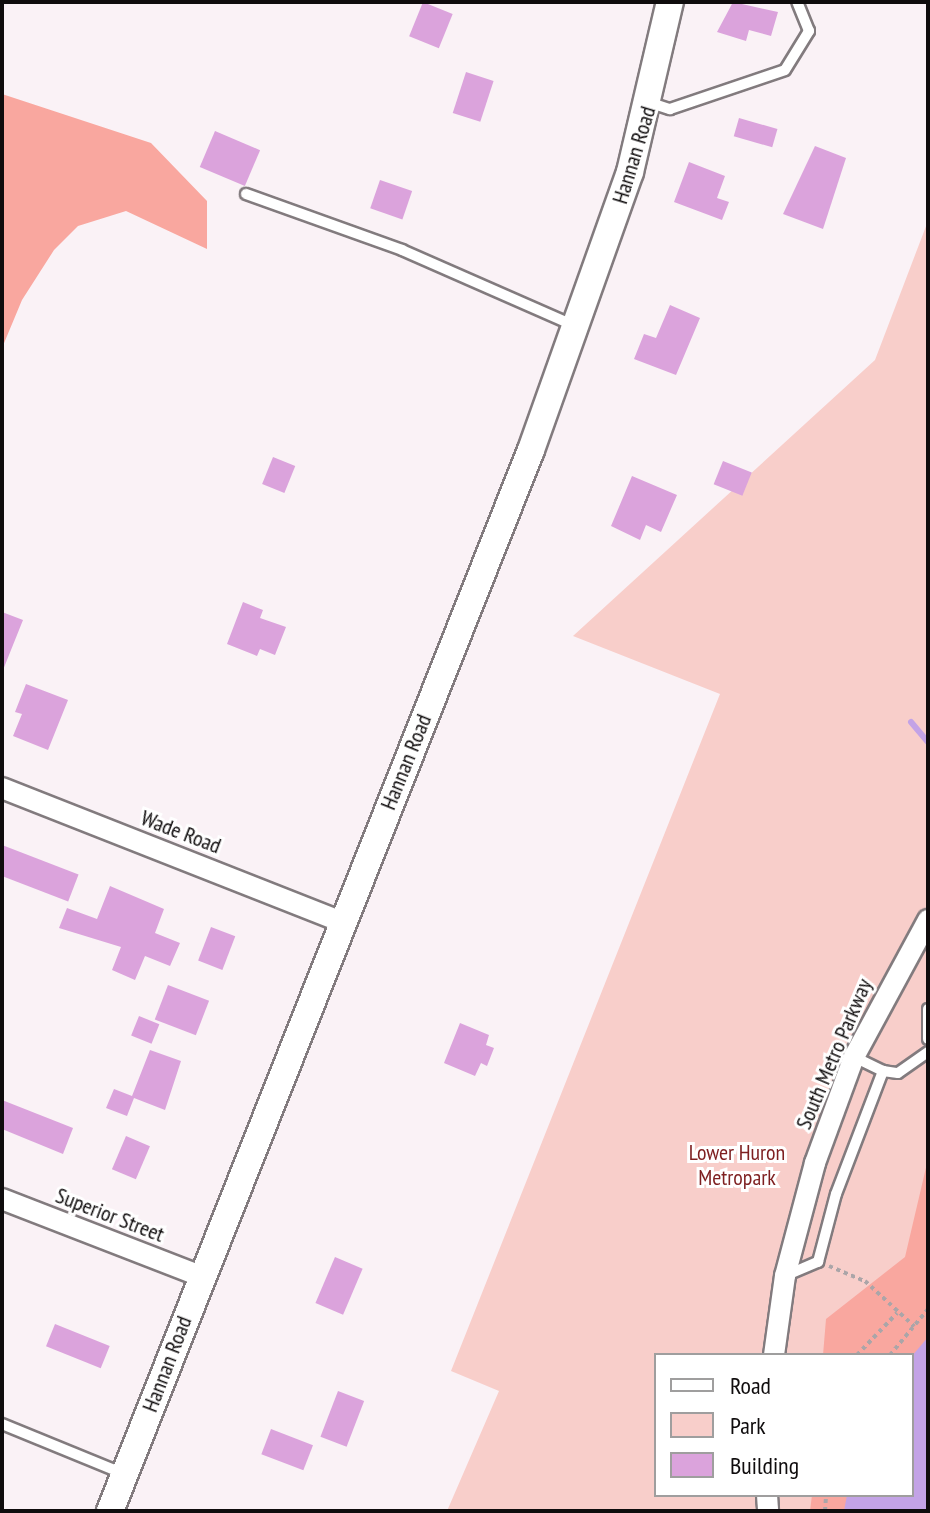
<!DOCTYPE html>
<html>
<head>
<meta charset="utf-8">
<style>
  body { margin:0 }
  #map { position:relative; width:930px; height:1513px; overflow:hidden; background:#faf2f6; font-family:"PT Sans Narrow",sans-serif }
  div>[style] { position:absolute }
  .green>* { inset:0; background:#f8ceca }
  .forest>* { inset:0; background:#f9a79f }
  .water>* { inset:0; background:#c3a3e6 }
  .stream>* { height:6px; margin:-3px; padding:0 3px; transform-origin:3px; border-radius:3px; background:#c3a3e6 }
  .building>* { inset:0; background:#dba3dc; transform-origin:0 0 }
  .path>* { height:4px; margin-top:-2px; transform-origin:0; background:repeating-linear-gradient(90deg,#aba5a8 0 4px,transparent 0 8px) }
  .roads { filter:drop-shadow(2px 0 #827b7e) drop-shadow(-2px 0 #827b7e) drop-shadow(0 2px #827b7e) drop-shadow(0 -2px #827b7e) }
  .service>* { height:10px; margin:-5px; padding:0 5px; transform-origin:5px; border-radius:5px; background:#fff }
  .minor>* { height:20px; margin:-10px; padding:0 10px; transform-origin:10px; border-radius:10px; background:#fff }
  .tertiary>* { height:26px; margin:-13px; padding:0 13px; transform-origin:13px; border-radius:13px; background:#fff }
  span { translate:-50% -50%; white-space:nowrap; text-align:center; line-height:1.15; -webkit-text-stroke:6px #fff; paint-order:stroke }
  .street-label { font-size:22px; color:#0f0c0d }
  .park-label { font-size:22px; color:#7e1f20 }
  .frame { position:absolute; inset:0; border:4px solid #0f0c0d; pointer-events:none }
  .legend { position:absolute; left:654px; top:1353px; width:260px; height:144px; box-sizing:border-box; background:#fff; border:2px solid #9f9e9e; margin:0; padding:10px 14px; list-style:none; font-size:24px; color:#0f0c0d }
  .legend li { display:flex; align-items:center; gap:16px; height:40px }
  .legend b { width:40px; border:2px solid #9f9e9e }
</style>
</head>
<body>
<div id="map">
  <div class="green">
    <div style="clip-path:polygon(evenodd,928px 221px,928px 1511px,447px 1511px,499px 1391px,451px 1371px,720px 694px,573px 636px,875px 360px,928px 221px,656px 1355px,912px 1355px,912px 1495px,656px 1495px,656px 1355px)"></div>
  </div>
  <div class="forest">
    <div style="clip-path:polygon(2px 94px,151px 143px,207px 201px,207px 249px,126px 211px,78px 226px,54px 250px,22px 300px,2px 348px)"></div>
    <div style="clip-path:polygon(928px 1159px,928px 1511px,810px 1511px,812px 1495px,912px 1495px,912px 1355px,823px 1355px,826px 1319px,905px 1257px)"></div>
  </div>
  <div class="water">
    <div style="clip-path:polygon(928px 1337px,928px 1511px,844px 1511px,847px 1495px,912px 1495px,912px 1356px)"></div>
  </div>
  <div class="stream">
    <div style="left:911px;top:722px;width:26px;rotate:50deg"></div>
  </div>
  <div class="building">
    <div style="left:423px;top:2px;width:32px;height:37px;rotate:22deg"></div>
    <div style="clip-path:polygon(733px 2px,778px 12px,771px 36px,749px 30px,746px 41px,717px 32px)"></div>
    <div style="left:466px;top:72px;width:29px;height:43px;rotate:18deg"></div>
    <div style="left:739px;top:118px;width:40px;height:19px;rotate:16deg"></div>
    <div style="left:215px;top:131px;width:49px;height:39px;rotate:23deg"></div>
    <div style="clip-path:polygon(815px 146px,846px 158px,823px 229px,783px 214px)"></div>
    <div style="clip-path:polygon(689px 162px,725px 176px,717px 198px,729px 202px,722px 220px,674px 202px)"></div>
    <div style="left:380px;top:180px;width:34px;height:30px;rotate:19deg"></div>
    <div style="clip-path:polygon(670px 305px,700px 318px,676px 375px,634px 359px,644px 334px,656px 338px)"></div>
    <div style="left:273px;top:457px;width:24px;height:29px;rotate:22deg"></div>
    <div style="left:723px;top:461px;width:31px;height:25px;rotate:22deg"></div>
    <div style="clip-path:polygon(632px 476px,677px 495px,661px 532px,646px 525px,640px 540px,611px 526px)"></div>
    <div style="clip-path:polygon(243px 602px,263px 610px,260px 618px,286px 627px,275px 655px,260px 649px,257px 656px,227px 644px)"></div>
    <div style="clip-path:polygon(2px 612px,23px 620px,3px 670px,2px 670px)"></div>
    <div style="clip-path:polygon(26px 684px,68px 700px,48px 750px,13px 736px,22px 714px,15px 712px)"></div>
    <div style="left:2px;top:845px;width:82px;height:29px;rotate:21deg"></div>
    <div style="clip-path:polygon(110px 886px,164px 909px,155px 933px,180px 943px,170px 966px,145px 956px,135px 980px,112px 970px,121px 947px,59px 928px,67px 908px,97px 919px)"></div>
    <div style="left:211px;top:927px;width:26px;height:36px;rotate:21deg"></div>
    <div style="left:168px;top:985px;width:44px;height:37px;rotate:21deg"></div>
    <div style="left:139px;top:1016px;width:22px;height:21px;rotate:22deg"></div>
    <div style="clip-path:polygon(460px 1023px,489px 1035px,486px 1045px,494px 1048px,487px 1066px,481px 1063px,475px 1076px,444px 1063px)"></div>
    <div style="clip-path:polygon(150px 1050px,181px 1061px,165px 1110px,134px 1098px,127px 1116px,106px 1108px,114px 1089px,132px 1096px)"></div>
    <div style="clip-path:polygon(2px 1100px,73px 1128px,63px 1154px,2px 1129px)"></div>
    <div style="left:126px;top:1136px;width:26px;height:36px;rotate:23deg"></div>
    <div style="left:335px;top:1257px;width:30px;height:50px;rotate:23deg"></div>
    <div style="left:55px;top:1324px;width:59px;height:24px;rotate:22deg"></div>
    <div style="left:338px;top:1391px;width:28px;height:49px;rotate:21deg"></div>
    <div style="left:271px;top:1429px;width:45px;height:27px;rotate:21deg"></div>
  </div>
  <div class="path">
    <div style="left:829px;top:1266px;width:39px;rotate:23deg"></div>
    <div style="left:865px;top:1281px;width:67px;rotate:42.6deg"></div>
    <div style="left:857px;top:1355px;width:58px;rotate:-46.4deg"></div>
    <div style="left:890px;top:1355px;width:60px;rotate:-50.4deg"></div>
    <div style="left:825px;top:1511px;width:16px;rotate:-86deg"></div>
  </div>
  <div class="roads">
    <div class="service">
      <div style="left:651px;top:103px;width:20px;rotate:18deg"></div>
      <div style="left:670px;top:109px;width:121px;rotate:-18.7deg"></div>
      <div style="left:785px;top:70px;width:46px;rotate:-58.4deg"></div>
      <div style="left:809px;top:31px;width:31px;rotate:-112deg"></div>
      <div style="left:246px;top:194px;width:166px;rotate:19.7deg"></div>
      <div style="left:402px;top:250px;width:189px;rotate:23.7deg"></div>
      <div style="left:928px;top:1009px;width:30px;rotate:90deg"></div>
      <div style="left:883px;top:1071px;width:15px;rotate:8deg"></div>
      <div style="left:898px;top:1073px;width:37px;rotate:-35deg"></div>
      <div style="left:787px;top:1275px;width:34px;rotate:-23deg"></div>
      <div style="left:818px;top:1262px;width:70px;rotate:-75.2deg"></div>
      <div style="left:836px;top:1194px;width:132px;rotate:-69.1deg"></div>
      <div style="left:883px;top:1071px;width:32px;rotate:-154deg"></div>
      <div style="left:2px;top:1424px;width:130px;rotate:22.2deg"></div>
    </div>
    <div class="minor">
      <div style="left:2px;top:788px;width:365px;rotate:21.5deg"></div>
      <div style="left:2px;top:1199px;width:213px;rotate:21.2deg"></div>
      <div style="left:774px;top:1355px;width:80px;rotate:-82.1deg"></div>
      <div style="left:785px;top:1276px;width:117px;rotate:-75.1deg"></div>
      <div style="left:815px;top:1163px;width:113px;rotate:-69.8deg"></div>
      <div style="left:854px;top:1057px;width:156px;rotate:-61.6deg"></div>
      <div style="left:767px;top:1495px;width:16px;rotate:86deg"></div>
    </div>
    <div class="tertiary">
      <div style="left:110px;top:1511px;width:1141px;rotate:-68.36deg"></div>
      <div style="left:531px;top:450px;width:295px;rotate:-70.4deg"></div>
      <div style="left:630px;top:172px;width:175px;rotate:-76.8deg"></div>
    </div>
  </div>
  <div class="street-label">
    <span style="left:634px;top:155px;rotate:-73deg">Hannan Road</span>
    <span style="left:406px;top:762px;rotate:-68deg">Hannan Road</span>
    <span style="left:181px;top:832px;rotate:21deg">Wade Road</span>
    <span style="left:834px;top:1054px;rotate:-67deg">South Metro Parkway</span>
    <span style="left:110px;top:1215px;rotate:21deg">Superior Street</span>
    <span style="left:167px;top:1364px;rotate:-69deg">Hannan Road</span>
  </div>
  <div class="park-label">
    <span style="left:737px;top:1165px">Lower Huron<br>Metropark</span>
  </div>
  <div class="frame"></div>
  <ul class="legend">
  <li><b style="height:10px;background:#fff"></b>Road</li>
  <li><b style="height:22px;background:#f8ceca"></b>Park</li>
  <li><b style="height:22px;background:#dba3dc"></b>Building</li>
  </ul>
</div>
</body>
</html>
